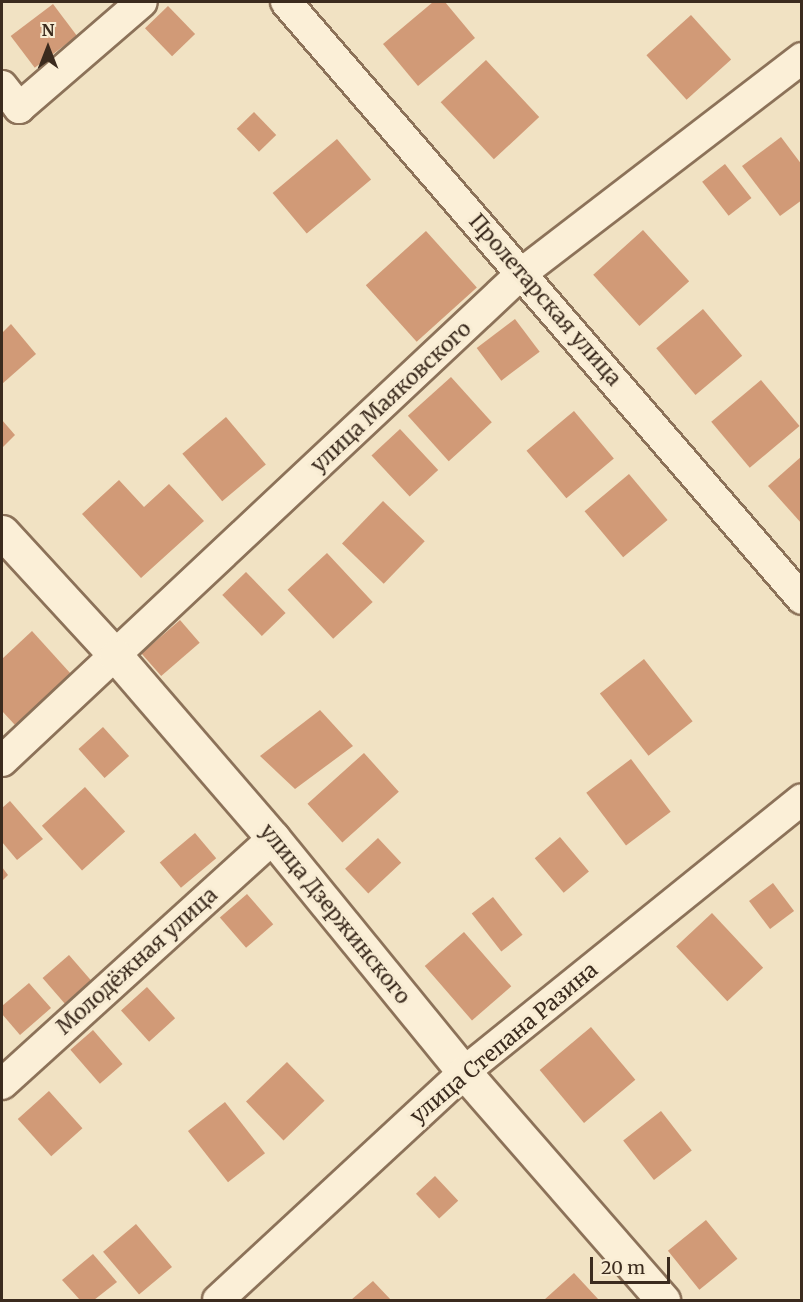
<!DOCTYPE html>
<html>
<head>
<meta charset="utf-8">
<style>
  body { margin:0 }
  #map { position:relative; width:803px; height:1302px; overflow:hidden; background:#f1e2c3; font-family:Merriweather,serif }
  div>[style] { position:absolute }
  .building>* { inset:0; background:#d19a77; transform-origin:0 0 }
  .roads { filter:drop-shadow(2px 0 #8c7259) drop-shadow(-2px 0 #8c7259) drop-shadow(0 2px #8c7259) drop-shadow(0 -2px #8c7259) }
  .minor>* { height:30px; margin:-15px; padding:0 15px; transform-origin:15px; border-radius:15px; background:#fbefd7 }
  .tertiary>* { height:33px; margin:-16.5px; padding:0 16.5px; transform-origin:16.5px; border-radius:16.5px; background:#fbefd7 }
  span { translate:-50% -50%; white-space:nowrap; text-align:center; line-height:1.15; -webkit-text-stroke:6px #f8ecd3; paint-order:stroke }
  .street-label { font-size:21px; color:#3b2b1e }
  .frame { position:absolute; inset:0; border:3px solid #3b2b1e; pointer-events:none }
  .north { position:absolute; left:18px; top:18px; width:60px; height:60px; -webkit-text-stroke:4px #f8ecd3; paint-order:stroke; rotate:0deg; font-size:16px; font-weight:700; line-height:24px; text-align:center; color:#3b2b1e }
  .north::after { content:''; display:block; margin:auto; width:21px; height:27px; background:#3b2b1e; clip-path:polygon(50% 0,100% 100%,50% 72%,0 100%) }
  .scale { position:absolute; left:590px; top:1257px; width:80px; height:27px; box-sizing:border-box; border:3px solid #3b2b1e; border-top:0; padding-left:8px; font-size:18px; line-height:21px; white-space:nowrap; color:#3b2b1e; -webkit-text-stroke:4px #f8ecd3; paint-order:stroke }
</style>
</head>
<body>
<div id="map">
  <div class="building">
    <div style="clip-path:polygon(433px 2px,445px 2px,475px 38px,418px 86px,383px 44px)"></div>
    <div style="left:53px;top:4px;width:40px;height:53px;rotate:53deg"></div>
    <div style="left:168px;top:6px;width:39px;height:32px;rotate:46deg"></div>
    <div style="left:691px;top:15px;width:60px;height:60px;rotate:48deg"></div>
    <div style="left:486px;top:60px;width:78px;height:62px;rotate:47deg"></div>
    <div style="left:254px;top:112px;width:32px;height:24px;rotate:46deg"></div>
    <div style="clip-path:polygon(781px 137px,802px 165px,802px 200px,780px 216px,742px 166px)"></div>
    <div style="left:337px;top:139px;width:53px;height:84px;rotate:50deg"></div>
    <div style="left:725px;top:164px;width:43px;height:29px;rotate:52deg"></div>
    <div style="left:643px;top:230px;width:69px;height:67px;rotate:48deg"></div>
    <div style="left:426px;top:231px;width:76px;height:81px;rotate:48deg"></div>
    <div style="left:703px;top:309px;width:61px;height:61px;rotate:50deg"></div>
    <div style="left:515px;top:319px;width:41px;height:48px;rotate:53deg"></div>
    <div style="clip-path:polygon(11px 324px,36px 354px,2px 384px,2px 333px)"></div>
    <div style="left:451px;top:377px;width:61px;height:58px;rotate:48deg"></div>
    <div style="left:761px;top:380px;width:60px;height:65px;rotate:50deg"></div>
    <div style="left:574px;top:411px;width:62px;height:62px;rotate:50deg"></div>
    <div style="left:226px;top:417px;width:62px;height:57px;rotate:50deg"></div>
    <div style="clip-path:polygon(2px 420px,15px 435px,2px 448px)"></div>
    <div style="left:400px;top:429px;width:56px;height:39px;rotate:47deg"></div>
    <div style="clip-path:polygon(802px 456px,802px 524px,768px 486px)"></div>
    <div style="left:629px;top:474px;width:60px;height:58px;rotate:50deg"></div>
    <div style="clip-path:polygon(119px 480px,144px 507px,169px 484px,204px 521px,141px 578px,82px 514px)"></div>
    <div style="left:383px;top:501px;width:58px;height:59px;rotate:44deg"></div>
    <div style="left:327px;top:553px;width:67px;height:54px;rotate:47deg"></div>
    <div style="left:246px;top:572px;width:57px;height:33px;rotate:46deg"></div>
    <div style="left:180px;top:620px;width:30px;height:51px;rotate:49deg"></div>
    <div style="clip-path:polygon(32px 631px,71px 674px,15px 725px,2px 711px,2px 659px)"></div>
    <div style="left:644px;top:659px;width:79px;height:56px;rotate:52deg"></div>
    <div style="clip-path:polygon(320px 710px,353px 746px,295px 789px,260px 756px)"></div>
    <div style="left:103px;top:727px;width:39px;height:33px;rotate:48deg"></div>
    <div style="left:364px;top:753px;width:52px;height:76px;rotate:48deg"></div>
    <div style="left:631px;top:759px;width:66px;height:56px;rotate:53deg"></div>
    <div style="left:85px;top:787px;width:60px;height:58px;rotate:48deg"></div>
    <div style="clip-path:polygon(10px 801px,43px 839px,17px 860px,2px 842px,2px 808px)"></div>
    <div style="left:195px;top:833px;width:33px;height:46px;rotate:50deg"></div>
    <div style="left:560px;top:837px;width:45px;height:33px;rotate:50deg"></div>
    <div style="left:378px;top:838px;width:34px;height:45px;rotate:47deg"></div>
    <div style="clip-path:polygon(2px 867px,8px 875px,2px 881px)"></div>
    <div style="left:773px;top:883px;width:35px;height:30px;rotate:53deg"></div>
    <div style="left:247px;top:894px;width:40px;height:36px;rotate:49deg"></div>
    <div style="left:493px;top:897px;width:48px;height:27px;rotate:52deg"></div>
    <div style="left:712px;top:913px;width:75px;height:49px;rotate:47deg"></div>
    <div style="left:464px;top:932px;width:72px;height:52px;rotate:49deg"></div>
    <div style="left:69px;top:955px;width:37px;height:35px;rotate:49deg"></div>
    <div style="clip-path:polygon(29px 983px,51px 1008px,20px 1035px,2px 1014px,2px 1006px)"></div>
    <div style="left:147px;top:987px;width:42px;height:35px;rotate:48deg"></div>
    <div style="left:591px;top:1027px;width:69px;height:67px;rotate:50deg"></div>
    <div style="left:93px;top:1030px;width:45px;height:30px;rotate:49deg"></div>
    <div style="left:287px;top:1062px;width:54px;height:57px;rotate:46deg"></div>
    <div style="left:49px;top:1091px;width:50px;height:42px;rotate:48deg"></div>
    <div style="left:225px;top:1102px;width:65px;height:47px;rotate:52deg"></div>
    <div style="left:661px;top:1111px;width:50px;height:48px;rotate:52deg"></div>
    <div style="left:435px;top:1176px;width:34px;height:26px;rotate:47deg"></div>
    <div style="left:706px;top:1220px;width:50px;height:49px;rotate:51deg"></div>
    <div style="left:136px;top:1224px;width:56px;height:43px;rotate:50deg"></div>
    <div style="clip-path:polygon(93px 1254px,117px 1282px,94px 1300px,80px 1300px,62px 1280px)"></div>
    <div style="clip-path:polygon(574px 1273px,599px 1300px,544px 1300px)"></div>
    <div style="clip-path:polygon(373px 1281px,391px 1300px,351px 1300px)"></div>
  </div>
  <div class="roads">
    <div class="minor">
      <div style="left:286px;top:2px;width:789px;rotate:49.16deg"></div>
      <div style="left:2px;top:86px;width:28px;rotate:52deg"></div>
      <div style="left:19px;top:108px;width:162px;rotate:-40.8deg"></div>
      <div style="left:2px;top:761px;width:713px;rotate:-43.18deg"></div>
      <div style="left:522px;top:273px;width:353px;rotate:-37.5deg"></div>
      <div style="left:2px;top:1084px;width:366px;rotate:-42.2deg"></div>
      <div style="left:218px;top:1300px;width:335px;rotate:-42.8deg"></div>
      <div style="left:464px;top:1072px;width:434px;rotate:-38.9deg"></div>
    </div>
    <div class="tertiary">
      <div style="left:2px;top:532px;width:168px;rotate:47.4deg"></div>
      <div style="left:116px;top:656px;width:240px;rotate:49.2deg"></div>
      <div style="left:273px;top:838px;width:302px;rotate:50.8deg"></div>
      <div style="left:464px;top:1072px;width:303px;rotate:48.9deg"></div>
    </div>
  </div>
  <div class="street-label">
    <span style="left:545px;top:300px;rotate:49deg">Пролетарская улица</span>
    <span style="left:391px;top:397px;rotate:-43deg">улица Маяковского</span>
    <span style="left:335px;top:914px;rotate:51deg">улица Дзержинского</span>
    <span style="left:137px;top:961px;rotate:-42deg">Молодёжная улица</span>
    <span style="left:504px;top:1043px;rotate:-40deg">улица Степана Разина</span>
  </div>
  <div class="frame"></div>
  <div class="north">N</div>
  <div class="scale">20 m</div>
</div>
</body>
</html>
